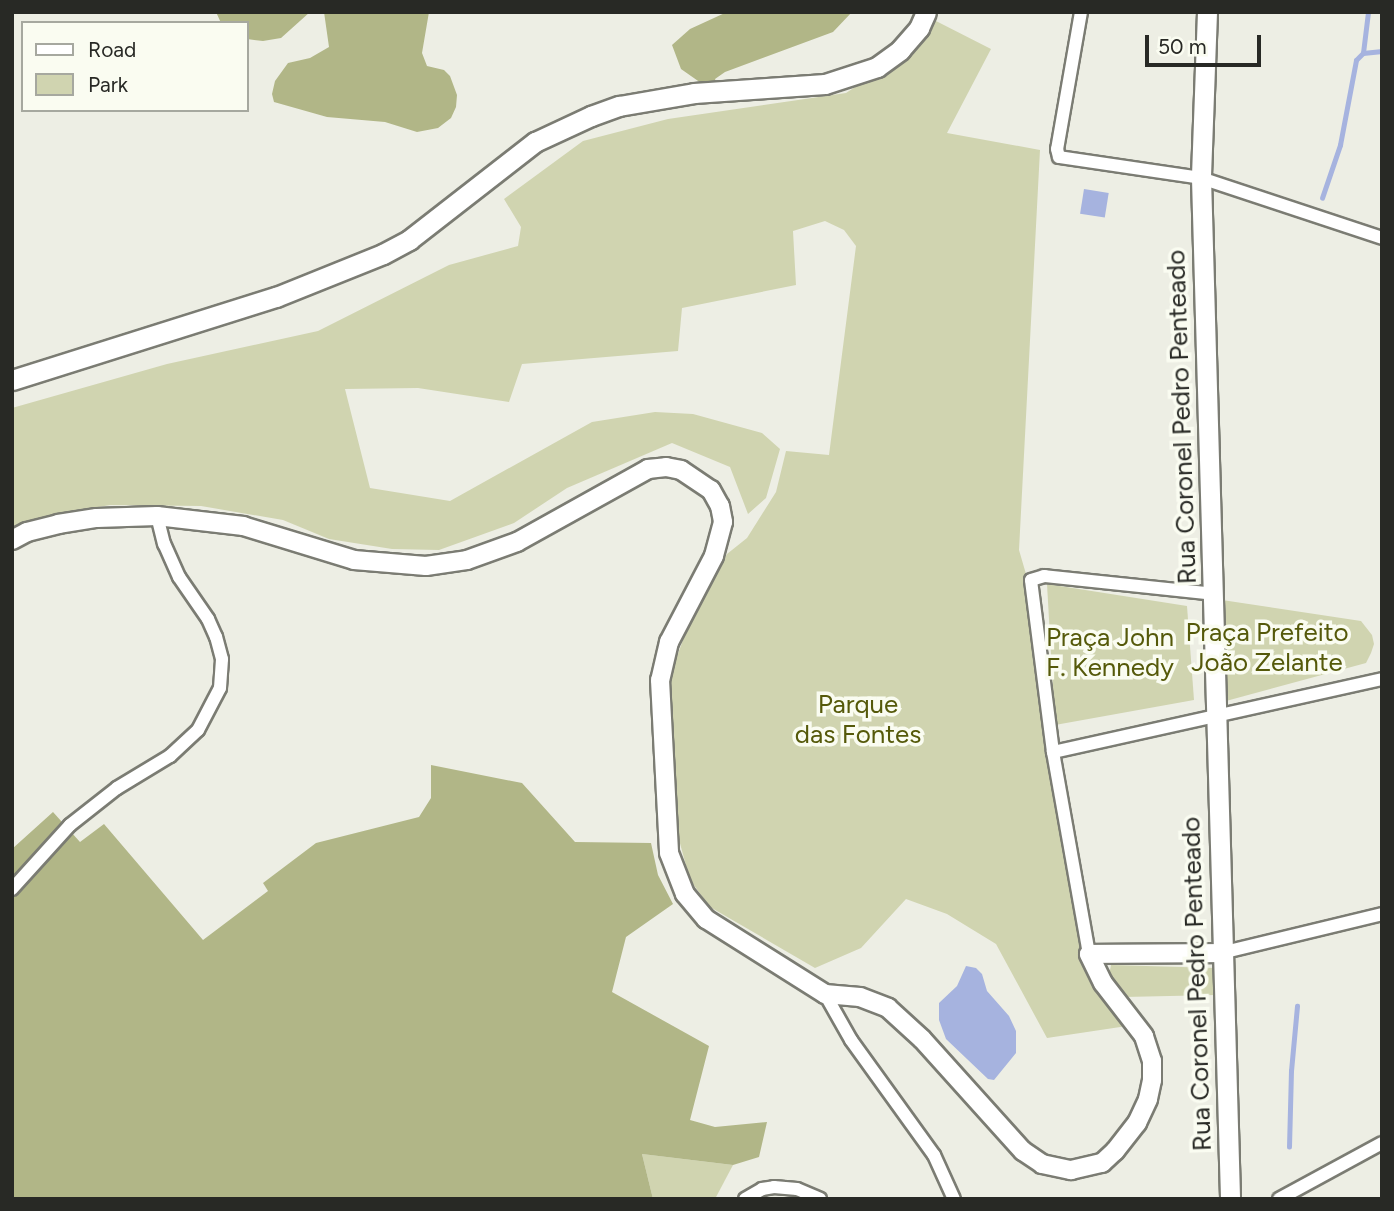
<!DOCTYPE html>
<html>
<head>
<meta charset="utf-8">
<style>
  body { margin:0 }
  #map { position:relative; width:1394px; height:1211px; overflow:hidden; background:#edeee4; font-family:Figtree,sans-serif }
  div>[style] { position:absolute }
  .green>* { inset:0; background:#d0d4b0 }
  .forest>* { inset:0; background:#b1b687 }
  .water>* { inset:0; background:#a6b3df; transform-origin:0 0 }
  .stream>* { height:4.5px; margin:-2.25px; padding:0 2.25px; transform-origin:2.25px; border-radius:2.25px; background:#a6b3df }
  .roads { filter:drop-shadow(2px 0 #7b7c73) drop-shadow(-2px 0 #7b7c73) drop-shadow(0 2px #7b7c73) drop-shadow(0 -2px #7b7c73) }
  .street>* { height:12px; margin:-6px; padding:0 6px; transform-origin:6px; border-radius:6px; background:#fff }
  .secondary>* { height:18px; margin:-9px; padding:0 9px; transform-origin:9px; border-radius:9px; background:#fff }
  .primary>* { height:19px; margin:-9.5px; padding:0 9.5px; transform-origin:9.5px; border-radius:9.5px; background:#fff }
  span { translate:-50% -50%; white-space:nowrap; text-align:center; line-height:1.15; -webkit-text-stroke:7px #fafcf1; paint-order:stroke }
  .street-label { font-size:26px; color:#282925 }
  .park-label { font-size:26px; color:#55590a }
  .frame { position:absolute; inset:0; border:14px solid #282925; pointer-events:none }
  .legend { position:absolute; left:21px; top:21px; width:228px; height:91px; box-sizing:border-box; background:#fafcf1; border:2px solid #a6a89f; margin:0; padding:9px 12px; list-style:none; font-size:21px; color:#282925 }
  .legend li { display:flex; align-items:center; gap:14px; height:35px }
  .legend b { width:35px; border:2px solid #a6a89f }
  .scale { position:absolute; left:1145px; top:35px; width:116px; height:32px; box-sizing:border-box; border:4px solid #282925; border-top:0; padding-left:9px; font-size:21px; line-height:24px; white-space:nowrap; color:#282925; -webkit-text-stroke:5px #fafcf1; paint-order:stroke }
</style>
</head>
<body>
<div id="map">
  <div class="green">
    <div style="clip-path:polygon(936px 21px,991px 49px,947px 133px,1040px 150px,1019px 550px,1026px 574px,1047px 735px,1084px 951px,1127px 1026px,1047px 1038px,996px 944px,947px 914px,906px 899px,861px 948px,815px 968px,710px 907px,690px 880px,678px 836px,670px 687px,673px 667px,689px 624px,727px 554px,747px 538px,776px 492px,786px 451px,829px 455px,856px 246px,844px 230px,825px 221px,793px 231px,796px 285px,682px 308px,678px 351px,522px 364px,509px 402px,418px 388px,345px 389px,370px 488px,450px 501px,592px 422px,655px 412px,693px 414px,762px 433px,780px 449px,766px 498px,748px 514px,730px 467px,672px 443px,567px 488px,514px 523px,439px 550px,392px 549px,329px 539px,283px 520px,201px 506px,110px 505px,53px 515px,12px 531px,12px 408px,167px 364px,318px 331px,449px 265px,518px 246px,521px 227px,504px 199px,583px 141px,668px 119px,846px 93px,907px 53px)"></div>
    <div style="clip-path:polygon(1047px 584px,1187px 606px,1194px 700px,1055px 725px)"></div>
    <div style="clip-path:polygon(1222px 600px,1361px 621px,1372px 635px,1374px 644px,1371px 653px,1366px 663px,1226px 701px)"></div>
    <div style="clip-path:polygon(1111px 965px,1216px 968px,1215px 995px,1124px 997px,1108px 981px)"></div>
    <div style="clip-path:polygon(642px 1154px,733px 1165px,715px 1199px,653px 1199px)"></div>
  </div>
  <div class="forest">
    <div style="clip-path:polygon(216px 12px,310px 12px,281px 38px,263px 41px,247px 39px,247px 23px,221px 23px)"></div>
    <div style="clip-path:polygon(324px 12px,429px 12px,422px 53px,427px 66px,444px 70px,450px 76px,457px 95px,456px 107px,451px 118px,438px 128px,417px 132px,385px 122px,327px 117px,274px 102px,272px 94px,275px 81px,288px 63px,310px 58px,329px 47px)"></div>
    <div style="clip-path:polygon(727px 12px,852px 12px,833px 32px,725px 72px,715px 79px,716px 82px,701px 83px,681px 69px,672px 45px,690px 29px)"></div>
    <div style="clip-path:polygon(431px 765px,522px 783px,575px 842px,651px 843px,658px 875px,673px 904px,626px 937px,612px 992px,709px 1046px,690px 1120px,715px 1127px,767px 1122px,759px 1157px,733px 1165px,642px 1154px,653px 1199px,12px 1199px,12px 849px,53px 812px,80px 842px,104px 824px,203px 940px,268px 891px,263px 883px,316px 843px,419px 817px,431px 798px)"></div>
  </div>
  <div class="water">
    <div style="left:1084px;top:189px;width:25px;height:25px;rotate:9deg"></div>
    <div style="clip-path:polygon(966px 966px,976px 968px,982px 974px,987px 991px,1009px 1016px,1016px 1031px,1016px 1053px,994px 1080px,988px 1079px,946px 1039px,939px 1020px,939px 1003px,957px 986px)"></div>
  </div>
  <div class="stream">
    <div style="left:1363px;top:53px;width:41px;rotate:-83deg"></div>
    <div style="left:1322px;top:198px;width:56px;rotate:-71.2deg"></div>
    <div style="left:1340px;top:145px;width:86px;rotate:-79.3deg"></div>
    <div style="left:1356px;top:60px;width:10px;rotate:-45deg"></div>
    <div style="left:1363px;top:53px;width:19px;rotate:-6deg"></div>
    <div style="left:1289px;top:1147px;width:76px;rotate:-88.5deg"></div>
    <div style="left:1291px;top:1071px;width:65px;rotate:-84.7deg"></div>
  </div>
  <div class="roads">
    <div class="street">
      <div style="left:1081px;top:12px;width:139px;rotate:99.9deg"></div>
      <div style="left:1057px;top:149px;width:8px;rotate:76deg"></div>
      <div style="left:1059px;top:157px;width:144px;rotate:8.4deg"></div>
      <div style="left:1201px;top:178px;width:191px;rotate:18.3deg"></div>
      <div style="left:1053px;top:752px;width:337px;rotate:-12.5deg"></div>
      <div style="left:12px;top:889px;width:86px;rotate:-47.8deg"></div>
      <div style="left:70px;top:825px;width:60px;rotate:-38.2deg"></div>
      <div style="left:117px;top:788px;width:62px;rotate:-31.1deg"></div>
      <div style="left:170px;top:756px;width:38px;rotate:-43deg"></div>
      <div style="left:198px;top:730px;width:47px;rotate:-62.4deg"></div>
      <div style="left:220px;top:688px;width:29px;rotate:-86deg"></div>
      <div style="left:222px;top:659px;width:23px;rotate:-105deg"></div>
      <div style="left:216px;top:637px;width:20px;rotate:-114deg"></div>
      <div style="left:208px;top:619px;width:51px;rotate:-124.6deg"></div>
      <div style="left:179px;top:577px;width:36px;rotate:-114deg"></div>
      <div style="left:164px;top:544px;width:29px;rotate:-104deg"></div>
      <div style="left:1221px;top:953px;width:166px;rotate:-13.6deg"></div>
      <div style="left:1089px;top:954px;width:205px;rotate:-100.1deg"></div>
      <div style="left:1053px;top:752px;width:173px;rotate:-97.3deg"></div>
      <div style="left:1031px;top:580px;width:14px;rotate:-17deg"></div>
      <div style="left:1044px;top:576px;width:171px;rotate:6deg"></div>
      <div style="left:825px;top:994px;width:53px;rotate:60.5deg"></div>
      <div style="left:851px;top:1040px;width:142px;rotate:54.2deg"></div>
      <div style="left:934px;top:1155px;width:48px;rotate:65.6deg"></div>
      <div style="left:745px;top:1199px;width:20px;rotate:-30deg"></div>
      <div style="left:762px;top:1189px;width:12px;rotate:-9deg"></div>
      <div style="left:774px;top:1187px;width:23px;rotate:5deg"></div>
      <div style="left:797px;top:1189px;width:25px;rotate:23deg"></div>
      <div style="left:1279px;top:1199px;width:117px;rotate:-28.5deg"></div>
    </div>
    <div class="secondary">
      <div style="left:12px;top:540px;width:17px;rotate:-28deg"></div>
      <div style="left:27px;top:532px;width:32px;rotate:-14deg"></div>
      <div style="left:58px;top:524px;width:39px;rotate:-9deg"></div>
      <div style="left:97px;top:518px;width:60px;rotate:-1.9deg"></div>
      <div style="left:157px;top:516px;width:87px;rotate:6.6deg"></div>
      <div style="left:243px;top:526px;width:116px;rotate:17deg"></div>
      <div style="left:354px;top:560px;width:72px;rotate:4.8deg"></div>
      <div style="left:426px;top:566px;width:41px;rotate:-8.3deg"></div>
      <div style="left:467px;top:560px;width:53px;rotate:-19.8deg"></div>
      <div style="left:517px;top:542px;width:150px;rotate:-29.1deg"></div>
      <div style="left:648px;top:469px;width:18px;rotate:-6deg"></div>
      <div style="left:666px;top:467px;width:15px;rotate:11deg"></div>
      <div style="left:681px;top:470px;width:36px;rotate:34deg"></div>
      <div style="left:711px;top:490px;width:18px;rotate:61deg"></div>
      <div style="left:720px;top:506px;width:16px;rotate:79deg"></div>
      <div style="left:723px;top:522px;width:35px;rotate:105deg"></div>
      <div style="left:714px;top:556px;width:97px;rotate:117.6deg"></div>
      <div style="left:669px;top:642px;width:39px;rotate:103deg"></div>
      <div style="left:660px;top:680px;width:173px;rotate:87deg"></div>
      <div style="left:669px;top:853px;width:44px;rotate:68.7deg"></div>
      <div style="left:685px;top:894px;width:33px;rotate:50deg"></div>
      <div style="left:706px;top:919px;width:141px;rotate:32.2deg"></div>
      <div style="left:825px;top:994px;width:35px;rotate:5deg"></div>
      <div style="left:860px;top:997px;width:30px;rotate:21deg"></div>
      <div style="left:888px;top:1008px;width:46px;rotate:42.4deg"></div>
      <div style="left:922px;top:1039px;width:151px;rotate:48deg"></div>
      <div style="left:1023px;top:1151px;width:23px;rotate:34deg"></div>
      <div style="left:1042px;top:1164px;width:30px;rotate:12deg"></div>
      <div style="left:1071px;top:1170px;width:32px;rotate:-13deg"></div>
      <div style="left:1102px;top:1163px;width:18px;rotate:-43deg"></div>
      <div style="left:1115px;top:1151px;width:36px;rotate:-52deg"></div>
      <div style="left:1137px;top:1123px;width:26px;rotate:-65deg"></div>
      <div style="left:1148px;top:1099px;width:19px;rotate:-78deg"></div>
      <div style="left:1152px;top:1080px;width:19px;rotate:-90deg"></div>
      <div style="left:1152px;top:1061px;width:26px;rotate:-108deg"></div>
      <div style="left:1144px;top:1036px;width:67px;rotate:-127.7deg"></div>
      <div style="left:1103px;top:983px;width:32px;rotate:-116deg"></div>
      <div style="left:1089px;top:954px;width:132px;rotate:-0.4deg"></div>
    </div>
    <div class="primary">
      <div style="left:1207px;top:12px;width:166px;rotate:92.1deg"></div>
      <div style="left:1201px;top:178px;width:1021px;rotate:88.37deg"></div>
      <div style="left:12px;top:380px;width:277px;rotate:-17.5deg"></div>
      <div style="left:276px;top:297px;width:115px;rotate:-21.9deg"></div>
      <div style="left:383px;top:254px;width:30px;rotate:-28deg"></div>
      <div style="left:409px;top:240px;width:160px;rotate:-37.9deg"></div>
      <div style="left:535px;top:142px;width:62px;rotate:-24.9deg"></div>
      <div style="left:591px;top:116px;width:30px;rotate:-20deg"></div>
      <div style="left:619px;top:106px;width:76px;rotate:-9.8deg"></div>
      <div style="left:694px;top:93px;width:131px;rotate:-3.9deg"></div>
      <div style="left:825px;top:84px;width:55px;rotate:-18.1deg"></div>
      <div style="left:877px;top:67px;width:29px;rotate:-36deg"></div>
      <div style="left:900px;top:50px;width:29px;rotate:-49deg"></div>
      <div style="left:919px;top:28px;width:17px;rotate:-66deg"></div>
    </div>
  </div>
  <div class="street-label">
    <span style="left:1182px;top:417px;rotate:-92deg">Rua Coronel Pedro Penteado</span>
    <span style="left:1197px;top:984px;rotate:-92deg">Rua Coronel Pedro Penteado</span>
  </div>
  <div class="park-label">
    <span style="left:1267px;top:648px">Praça Prefeito<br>João Zelante</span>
    <span style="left:1110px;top:653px">Praça John<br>F. Kennedy</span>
    <span style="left:858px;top:720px">Parque<br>das Fontes</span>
  </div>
  <div class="frame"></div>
  <ul class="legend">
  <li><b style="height:9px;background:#fff"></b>Road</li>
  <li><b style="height:19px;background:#d0d4b0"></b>Park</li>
  </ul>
  <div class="scale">50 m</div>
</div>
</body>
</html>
